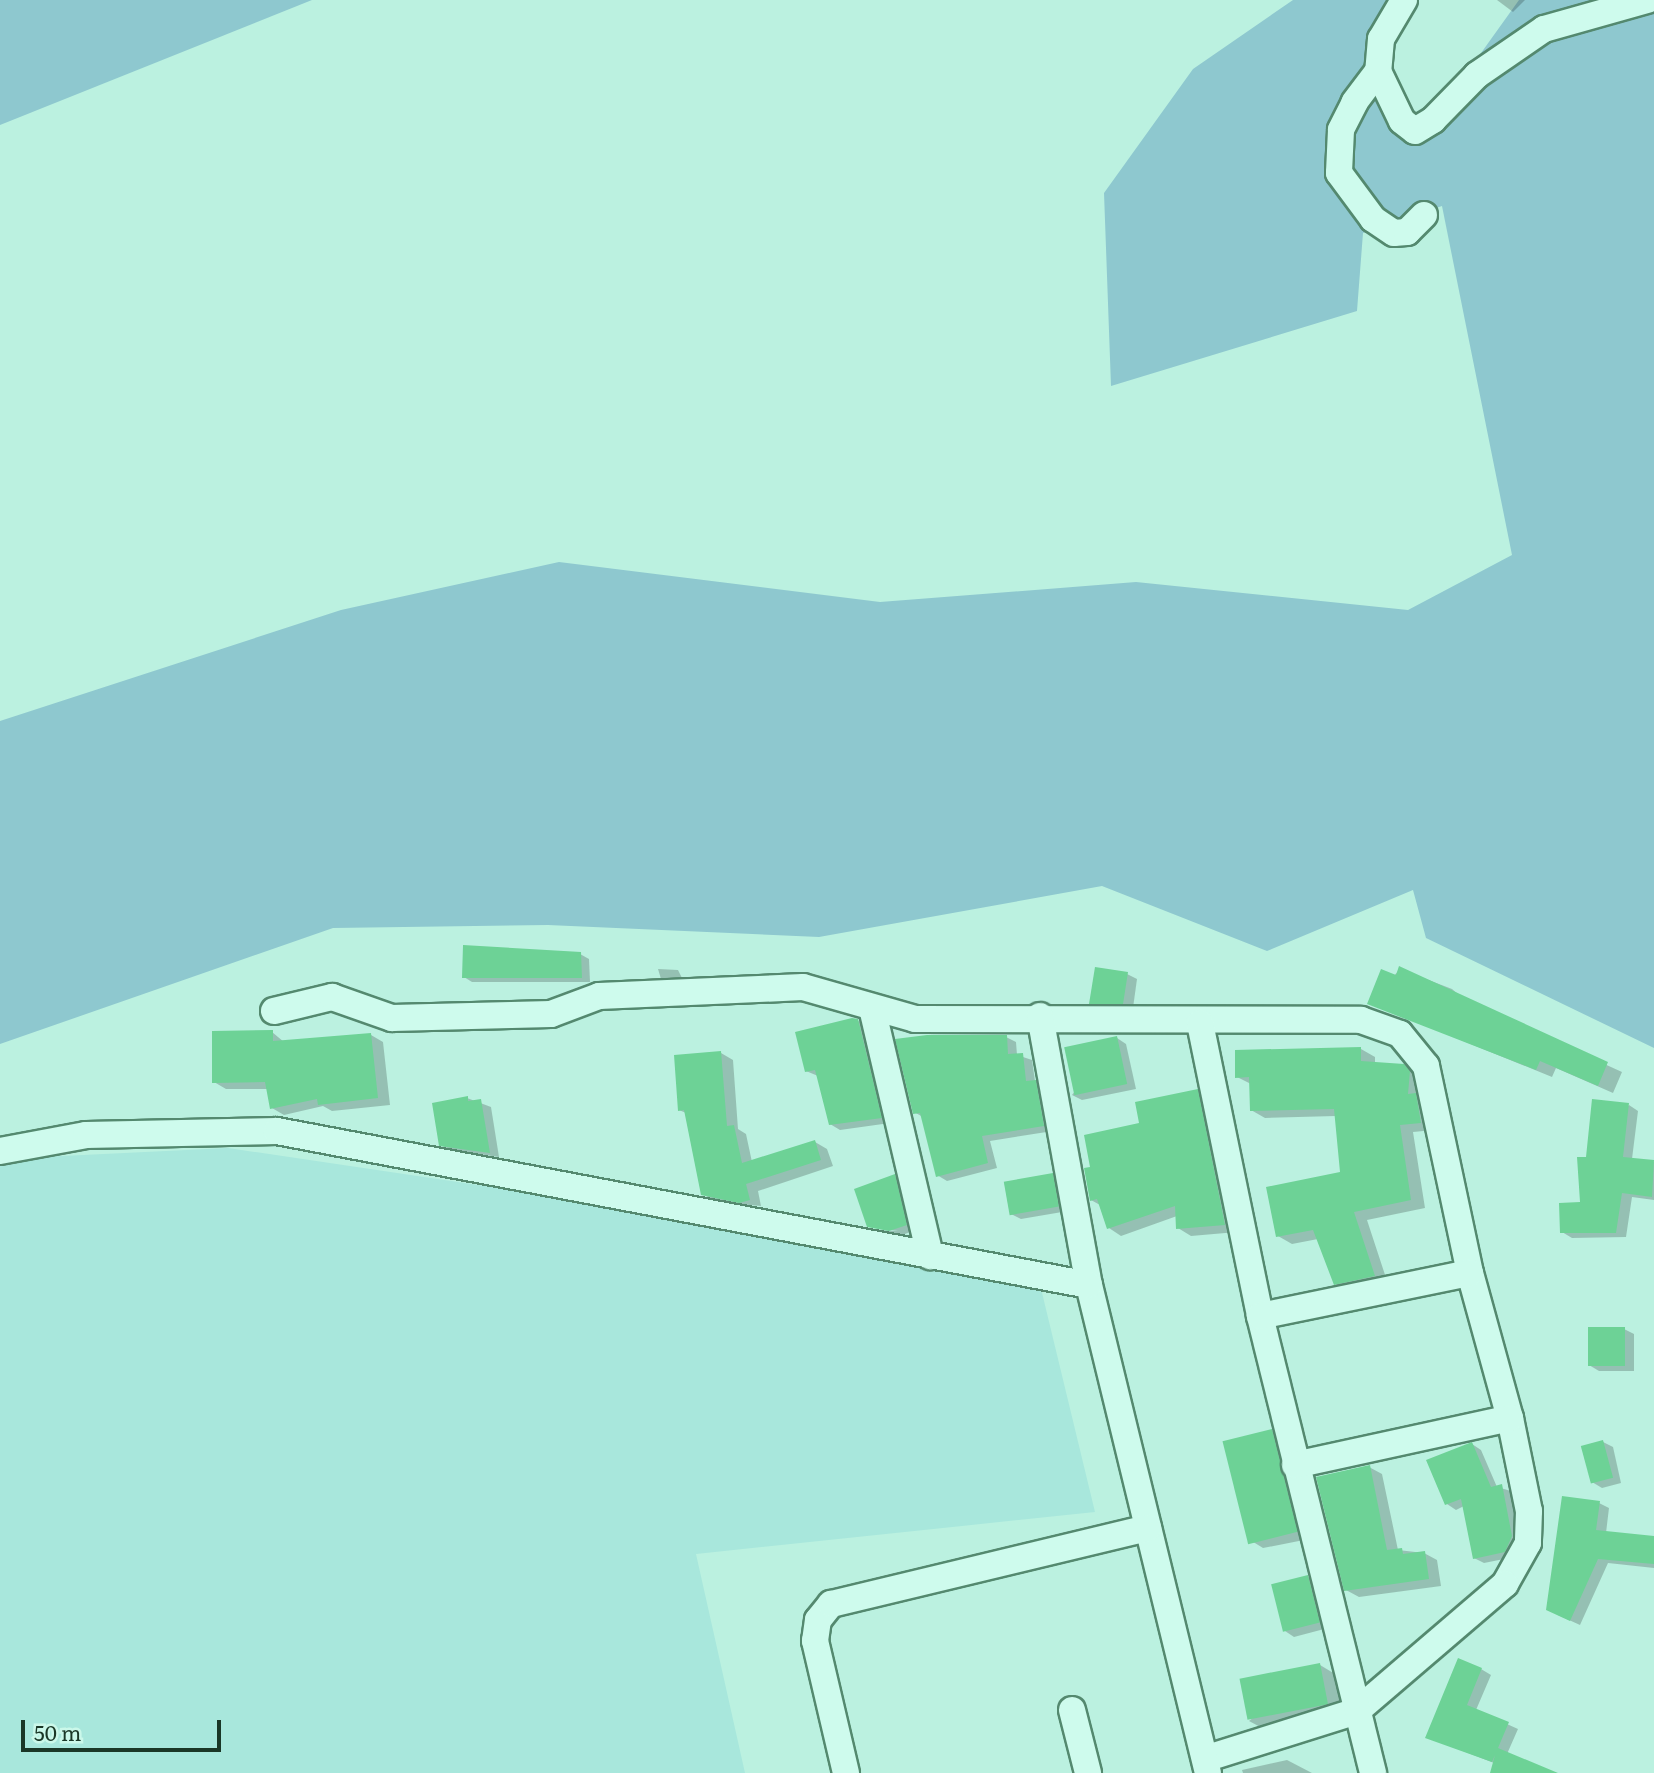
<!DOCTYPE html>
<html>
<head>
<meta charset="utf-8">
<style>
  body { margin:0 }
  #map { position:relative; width:1654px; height:1773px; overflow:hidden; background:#bbf1e0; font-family:Literata,serif }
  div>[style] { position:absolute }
  .farmland>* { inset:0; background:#a8e7dc }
  .green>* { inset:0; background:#8ec8cf }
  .shadow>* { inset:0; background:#0003 }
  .building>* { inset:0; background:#6dd296; transform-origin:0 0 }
  .roads { filter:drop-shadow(2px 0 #54896f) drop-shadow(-2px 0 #54896f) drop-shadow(0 2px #54896f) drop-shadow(0 -2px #54896f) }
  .minor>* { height:26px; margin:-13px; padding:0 13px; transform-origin:13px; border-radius:13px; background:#cefbed }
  span { translate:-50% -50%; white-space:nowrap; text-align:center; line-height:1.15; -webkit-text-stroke:6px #cbf8ea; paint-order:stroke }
  .scale { position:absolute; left:21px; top:1720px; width:200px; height:32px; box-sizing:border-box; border:4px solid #1a3727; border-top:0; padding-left:9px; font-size:21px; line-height:24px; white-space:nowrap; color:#1a3727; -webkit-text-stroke:5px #cbf8ea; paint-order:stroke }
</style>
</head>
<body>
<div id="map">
  <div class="farmland">
    <div style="clip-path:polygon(228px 1148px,931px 1252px,1037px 1272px,1095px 1512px,696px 1554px,745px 1773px,0 1773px,0 1159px)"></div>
  </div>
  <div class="green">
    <div style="clip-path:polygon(0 0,312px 0,0 125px)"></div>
    <div style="clip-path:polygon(1293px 0,1404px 0,1381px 39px,1402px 121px,1433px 120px,1519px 0,1654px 0,1654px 1048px,1426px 938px,1413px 890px,1267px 951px,1102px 886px,819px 937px,548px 925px,333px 928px,0 1044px,0 721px,341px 610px,559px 562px,880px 602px,1136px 582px,1408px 610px,1512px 555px,1442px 206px,1363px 233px,1357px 311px,1111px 386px,1104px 193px,1193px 69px)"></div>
  </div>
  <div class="shadow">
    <div style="clip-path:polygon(1497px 0,1525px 0,1513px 12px)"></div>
    <div style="clip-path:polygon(580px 954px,589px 959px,590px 982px,472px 982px,464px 977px)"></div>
    <div style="clip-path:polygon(658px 969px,678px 970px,682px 978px,661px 979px)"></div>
    <div style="clip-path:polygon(1400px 969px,1452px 989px,1466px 1001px,1622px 1072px,1613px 1093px,1556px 1068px,1552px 1077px,1370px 1003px)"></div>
    <div style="clip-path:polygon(1127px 974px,1137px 979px,1133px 1008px,1101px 1008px,1091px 1003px)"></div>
    <div style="clip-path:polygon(858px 1021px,868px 1027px,890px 1123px,840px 1130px,830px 1124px,818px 1076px,806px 1071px)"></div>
    <div style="clip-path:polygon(272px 1032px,284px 1042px,371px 1035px,383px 1042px,390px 1105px,332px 1111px,323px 1106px,284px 1115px,272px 1108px,268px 1089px,226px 1089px,214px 1082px)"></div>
    <div style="clip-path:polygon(1006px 1037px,1016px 1042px,1017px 1055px,1032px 1060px,1035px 1081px,1045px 1087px,1053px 1131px,990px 1141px,997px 1168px,947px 1181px,937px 1175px,923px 1117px,914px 1112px)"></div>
    <div style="clip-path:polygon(1117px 1038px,1126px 1044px,1136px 1089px,1082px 1100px,1072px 1095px)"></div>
    <div style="clip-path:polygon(1361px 1049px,1375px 1057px,1375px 1063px,1403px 1065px,1418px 1074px,1434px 1130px,1413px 1132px,1425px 1208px,1367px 1220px,1388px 1284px,1349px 1292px,1335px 1284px,1318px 1239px,1292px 1244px,1278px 1236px,1342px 1174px,1336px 1116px,1265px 1118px,1251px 1110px,1251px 1084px,1237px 1077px)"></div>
    <div style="clip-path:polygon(721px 1053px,733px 1060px,738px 1129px,746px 1134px,752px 1162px,815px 1142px,827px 1149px,833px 1166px,758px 1191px,761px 1206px,716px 1202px,703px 1194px,686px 1113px,679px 1110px)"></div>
    <div style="clip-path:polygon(1197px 1091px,1210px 1099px,1237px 1232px,1191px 1236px,1178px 1228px,1177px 1216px,1121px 1236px,1109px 1228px,1100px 1205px,1091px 1200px,1092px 1168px)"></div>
    <div style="clip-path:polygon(467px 1098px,491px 1107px,499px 1157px,451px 1150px,441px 1145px)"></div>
    <div style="clip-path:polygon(1629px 1105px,1638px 1111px,1632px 1159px,1654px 1162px,1654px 1200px,1632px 1197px,1626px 1237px,1572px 1238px,1562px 1232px,1582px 1204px,1587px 1158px)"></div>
    <div style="clip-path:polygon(1052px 1175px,1062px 1181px,1068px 1211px,1021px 1219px,1011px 1214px)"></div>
    <div style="clip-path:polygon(895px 1176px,904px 1182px,915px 1230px,900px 1236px,876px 1230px,898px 1231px,868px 1226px)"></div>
    <div style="clip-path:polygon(1624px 1329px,1634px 1334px,1634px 1371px,1599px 1371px,1589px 1365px)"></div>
    <div style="clip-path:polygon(1271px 1430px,1285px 1438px,1309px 1539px,1263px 1548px,1250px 1540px)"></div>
    <div style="clip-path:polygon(1603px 1442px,1613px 1447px,1621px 1483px,1602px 1488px,1592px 1482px)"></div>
    <div style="clip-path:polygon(1472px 1444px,1481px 1450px,1497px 1487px,1511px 1491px,1521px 1542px,1514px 1557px,1484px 1563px,1474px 1558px,1464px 1506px,1456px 1510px,1447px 1504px)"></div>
    <div style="clip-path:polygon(1369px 1467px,1382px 1474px,1398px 1550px,1424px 1553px,1437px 1560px,1441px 1586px,1359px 1597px,1346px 1590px)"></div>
    <div style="clip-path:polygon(1599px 1503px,1609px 1508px,1606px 1533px,1654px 1537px,1654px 1568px,1608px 1563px,1580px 1625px,1558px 1615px)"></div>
    <div style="clip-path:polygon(1308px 1577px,1317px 1583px,1328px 1628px,1294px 1637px,1285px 1631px)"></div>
    <div style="clip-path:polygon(1320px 1665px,1335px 1674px,1342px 1712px,1264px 1729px,1249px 1721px)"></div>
    <div style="clip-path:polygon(1481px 1669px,1491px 1675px,1476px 1710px,1518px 1729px,1507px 1754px,1536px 1773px,1492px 1773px,1494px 1763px,1427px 1737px)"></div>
    <div style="clip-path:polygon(1287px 1760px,1312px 1773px,1243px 1773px,1242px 1770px)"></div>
  </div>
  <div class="building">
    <div style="clip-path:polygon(463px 945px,581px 952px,582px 978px,462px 978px)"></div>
    <div style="clip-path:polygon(1399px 966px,1608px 1062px,1598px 1086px,1540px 1061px,1536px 1070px,1367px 1004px,1381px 969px,1396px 975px)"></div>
    <div style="clip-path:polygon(1095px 967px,1128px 972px,1123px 1004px,1089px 1004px)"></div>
    <div style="clip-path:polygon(852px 1018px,858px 1019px,882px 1118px,829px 1125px,815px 1070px,805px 1072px,795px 1032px)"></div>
    <div style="clip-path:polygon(273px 1030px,273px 1041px,371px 1033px,378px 1098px,318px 1105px,317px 1099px,270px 1109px,265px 1082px,212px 1083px,212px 1031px)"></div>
    <div style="clip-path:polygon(927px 1035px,1007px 1035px,1008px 1054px,1023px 1053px,1026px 1081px,1036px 1080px,1044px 1126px,982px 1136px,988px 1163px,936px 1177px,920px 1113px,913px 1114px,895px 1039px)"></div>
    <div style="left:1117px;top:1036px;width:49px;height:54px;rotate:78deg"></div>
    <div style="clip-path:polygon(1361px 1047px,1361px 1061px,1404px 1064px,1410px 1071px,1408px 1094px,1416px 1093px,1421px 1123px,1400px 1125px,1411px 1200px,1354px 1212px,1375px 1276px,1334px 1285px,1313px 1230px,1276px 1237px,1266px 1187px,1340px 1172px,1334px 1109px,1250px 1111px,1249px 1077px,1235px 1078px,1235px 1050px)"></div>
    <div style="clip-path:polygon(721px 1051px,727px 1126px,734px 1125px,742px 1163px,815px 1140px,821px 1160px,746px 1184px,750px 1200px,739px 1203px,701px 1195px,684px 1110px,678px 1111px,674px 1055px)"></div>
    <div style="clip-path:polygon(1198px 1089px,1225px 1225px,1176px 1229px,1175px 1206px,1107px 1229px,1097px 1199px,1090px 1201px,1084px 1168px,1090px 1167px,1084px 1135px,1139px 1123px,1135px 1102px)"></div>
    <div style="clip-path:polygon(468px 1096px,468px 1101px,481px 1099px,490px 1153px,439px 1146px,432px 1103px)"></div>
    <div style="clip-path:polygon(1592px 1099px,1629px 1103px,1623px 1157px,1654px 1160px,1652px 1197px,1622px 1193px,1616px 1233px,1560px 1233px,1559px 1203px,1580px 1202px,1577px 1157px,1586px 1157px)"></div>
    <div style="left:1053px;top:1173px;width:34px;height:50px;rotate:80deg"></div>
    <div style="clip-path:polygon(895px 1174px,907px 1225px,889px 1231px,867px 1227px,854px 1189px)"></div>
    <div style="left:1588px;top:1327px;width:37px;height:39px"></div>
    <div style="left:1272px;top:1429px;width:106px;height:51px;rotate:76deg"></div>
    <div style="left:1603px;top:1440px;width:39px;height:23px;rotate:75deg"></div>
    <div style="clip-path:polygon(1472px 1442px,1491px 1487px,1502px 1484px,1512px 1536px,1505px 1552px,1473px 1559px,1461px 1499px,1445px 1505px,1426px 1460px)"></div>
    <div style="clip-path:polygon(1370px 1465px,1387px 1550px,1402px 1548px,1403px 1554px,1425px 1551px,1429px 1579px,1344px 1591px,1316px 1477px)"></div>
    <div style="clip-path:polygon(1562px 1496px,1600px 1501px,1596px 1530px,1654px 1536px,1654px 1564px,1598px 1559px,1570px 1621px,1546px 1610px)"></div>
    <div style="left:1308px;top:1575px;width:49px;height:38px;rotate:76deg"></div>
    <div style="clip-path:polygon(1458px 1658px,1482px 1668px,1467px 1705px,1509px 1722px,1498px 1748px,1558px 1773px,1490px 1773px,1495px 1755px,1492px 1762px,1425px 1738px)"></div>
    <div style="left:1320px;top:1663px;width:42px;height:82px;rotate:79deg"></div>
  </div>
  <div class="roads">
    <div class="minor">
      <div style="left:1404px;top:0;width:45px;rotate:120.5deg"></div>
      <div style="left:1381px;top:39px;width:32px;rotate:95deg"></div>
      <div style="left:1378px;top:71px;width:55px;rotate:64.4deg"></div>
      <div style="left:1402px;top:121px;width:16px;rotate:38deg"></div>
      <div style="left:1415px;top:131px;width:21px;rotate:-31deg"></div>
      <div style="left:1433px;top:120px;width:63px;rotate:-45.6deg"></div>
      <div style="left:1477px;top:75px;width:81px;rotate:-34.5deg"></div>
      <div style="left:1544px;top:29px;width:107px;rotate:-15.7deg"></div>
      <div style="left:1378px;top:71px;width:39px;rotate:127deg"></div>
      <div style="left:1355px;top:102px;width:31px;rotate:117deg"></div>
      <div style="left:1341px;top:130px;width:43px;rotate:92.7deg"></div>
      <div style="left:1339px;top:173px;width:57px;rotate:53.5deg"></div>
      <div style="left:1373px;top:219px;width:25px;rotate:34deg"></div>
      <div style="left:1394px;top:233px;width:13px;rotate:-4deg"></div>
      <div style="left:1407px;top:232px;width:24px;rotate:-45deg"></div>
      <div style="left:872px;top:1008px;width:255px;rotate:76.8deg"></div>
      <div style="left:274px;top:1011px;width:60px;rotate:-13.6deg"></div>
      <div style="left:332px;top:997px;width:64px;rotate:19.3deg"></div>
      <div style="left:392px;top:1018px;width:159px;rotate:-1.4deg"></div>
      <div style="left:551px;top:1014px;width:51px;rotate:-20.6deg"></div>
      <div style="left:599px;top:996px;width:204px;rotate:-2.5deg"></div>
      <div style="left:803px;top:987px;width:116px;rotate:15.9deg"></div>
      <div style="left:915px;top:1019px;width:446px;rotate:0.1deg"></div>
      <div style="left:1361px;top:1020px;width:41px;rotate:19.7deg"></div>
      <div style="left:1400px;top:1034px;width:41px;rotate:50.9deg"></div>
      <div style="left:1426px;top:1066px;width:212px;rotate:78deg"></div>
      <div style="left:1470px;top:1273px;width:150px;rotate:74.6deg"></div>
      <div style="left:1510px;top:1418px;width:95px;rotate:78.5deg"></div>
      <div style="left:1529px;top:1511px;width:32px;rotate:92deg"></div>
      <div style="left:1528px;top:1543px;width:47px;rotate:119.3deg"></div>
      <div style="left:1505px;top:1584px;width:195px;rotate:139.4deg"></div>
      <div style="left:1357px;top:1711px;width:159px;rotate:162.5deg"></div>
      <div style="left:1040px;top:1016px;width:273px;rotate:79.7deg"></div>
      <div style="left:1089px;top:1285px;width:502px;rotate:76.3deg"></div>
      <div style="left:1200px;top:1023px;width:299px;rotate:78.4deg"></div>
      <div style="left:1260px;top:1316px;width:471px;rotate:76.1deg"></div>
      <div style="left:0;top:1151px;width:87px;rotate:-10.5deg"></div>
      <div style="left:86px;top:1135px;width:191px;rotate:-1.2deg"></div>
      <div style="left:277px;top:1131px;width:826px;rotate:10.74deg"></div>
      <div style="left:1260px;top:1316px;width:214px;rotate:-11.6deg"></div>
      <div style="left:1295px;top:1465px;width:220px;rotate:-12.3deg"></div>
      <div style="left:1072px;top:1710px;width:65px;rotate:75.7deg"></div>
      <div style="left:846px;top:1773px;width:136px;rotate:-103.2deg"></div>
      <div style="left:815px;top:1641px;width:21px;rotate:-82deg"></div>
      <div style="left:818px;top:1620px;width:21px;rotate:-51deg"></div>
      <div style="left:831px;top:1604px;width:326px;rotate:-13.5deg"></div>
    </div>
  </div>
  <div class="scale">50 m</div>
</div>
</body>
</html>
